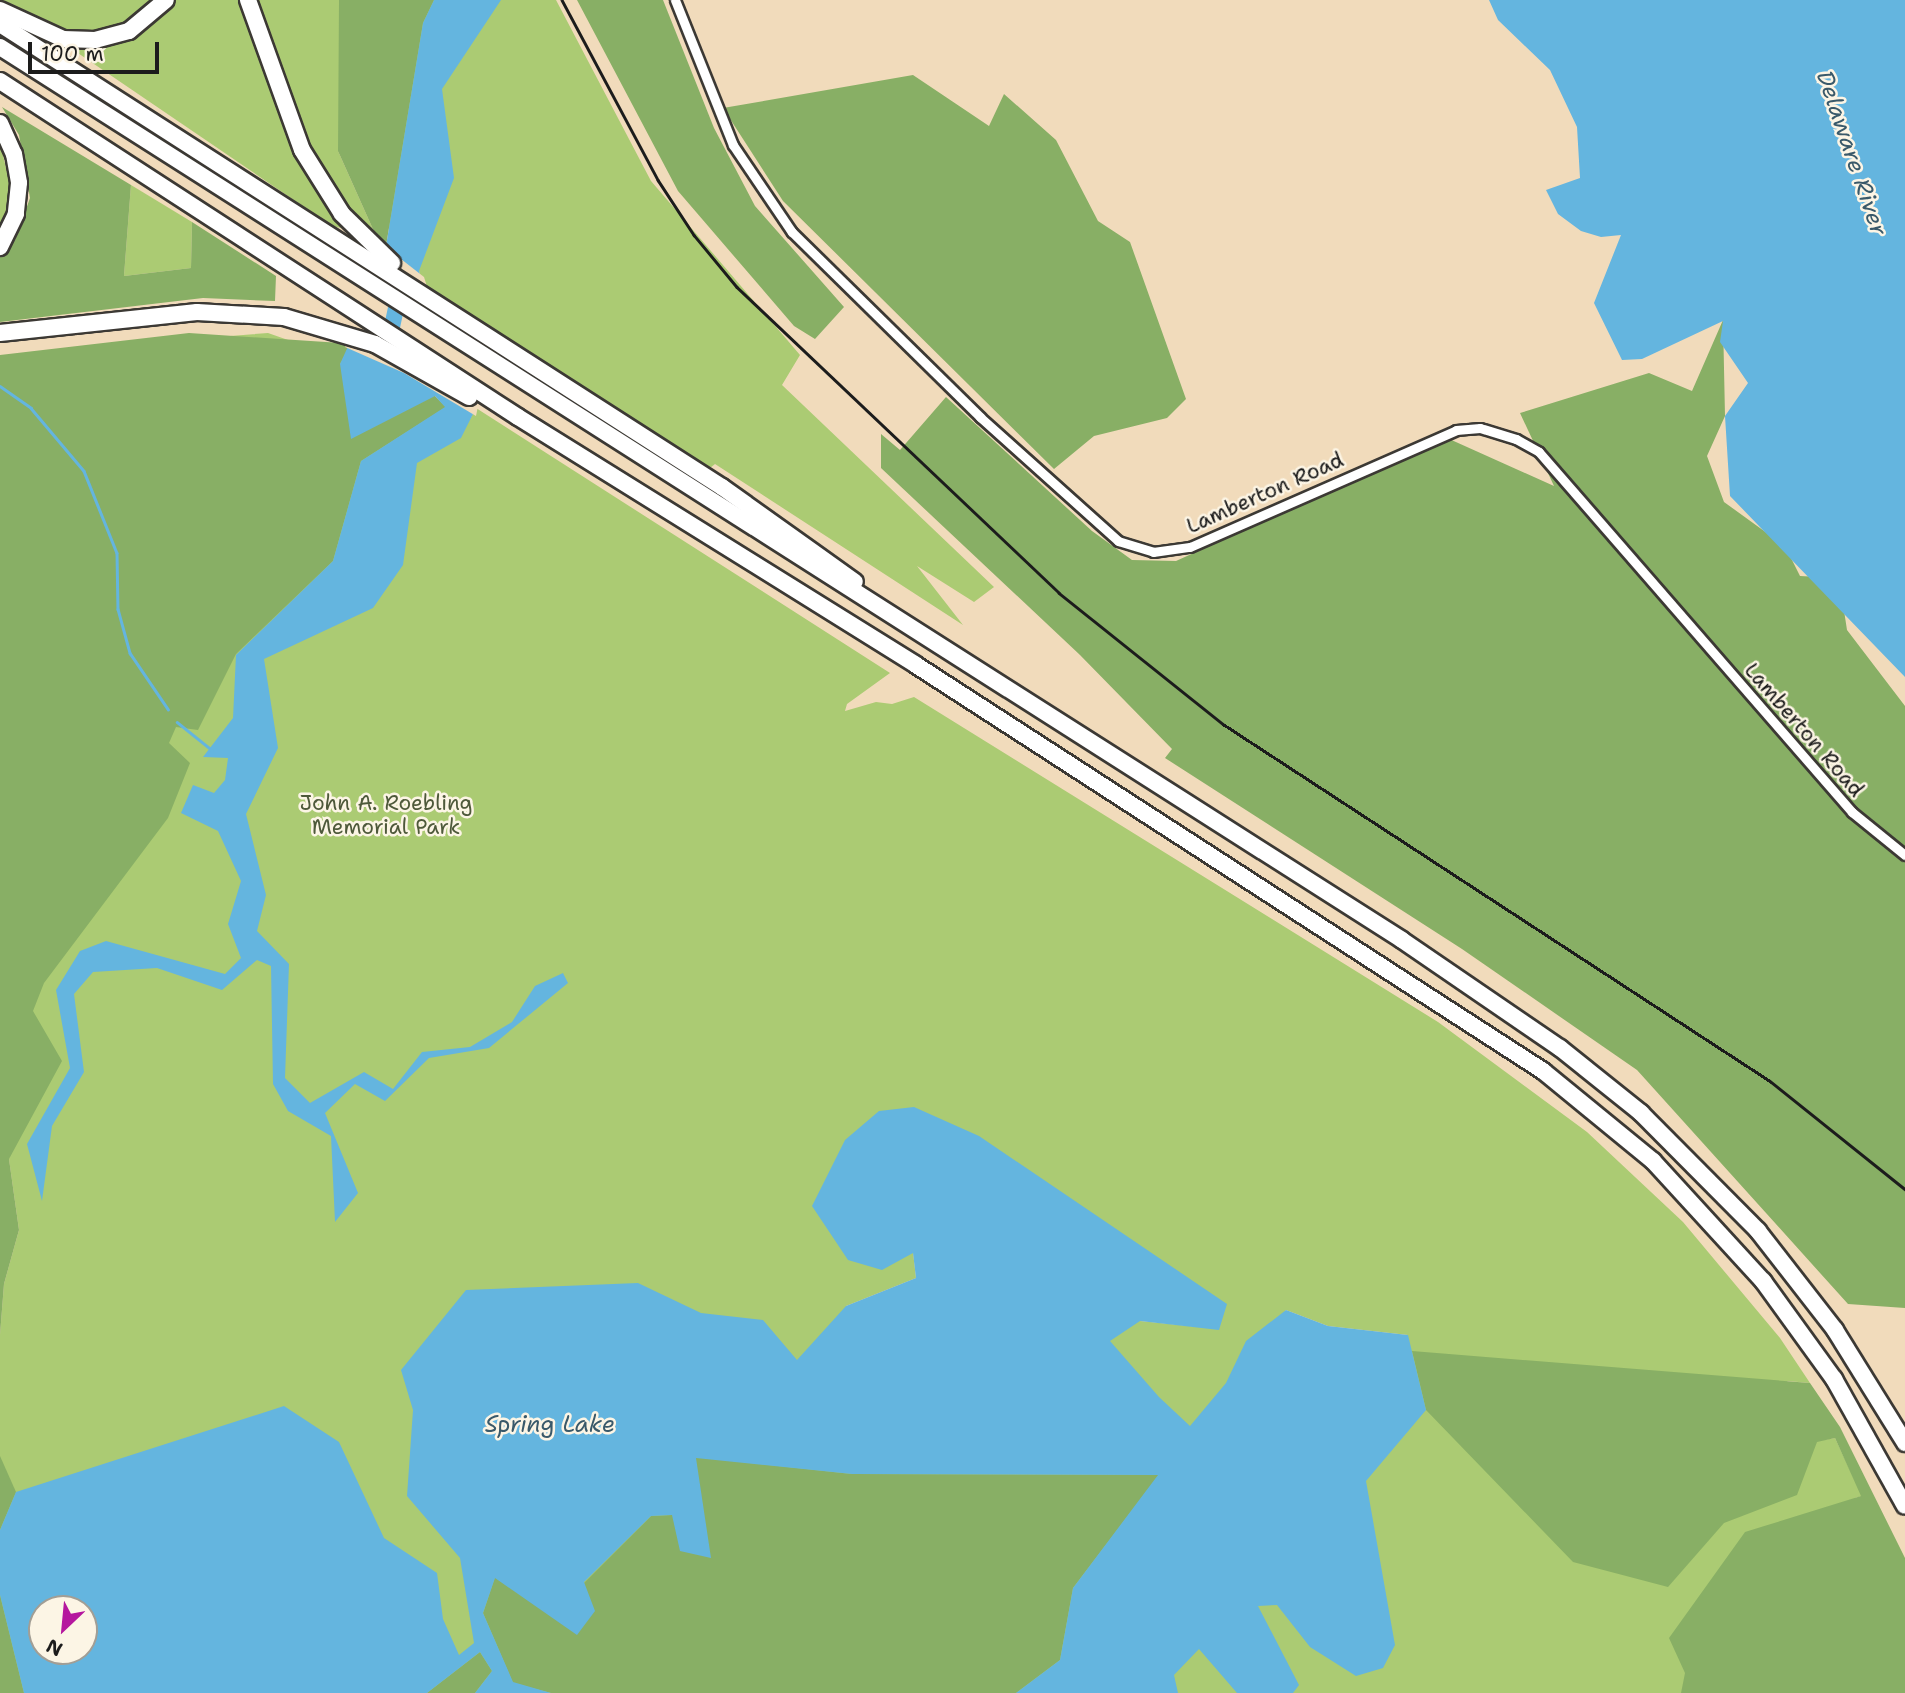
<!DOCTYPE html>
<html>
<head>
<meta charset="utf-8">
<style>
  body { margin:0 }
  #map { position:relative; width:1905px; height:1693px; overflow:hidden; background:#f1dbbb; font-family:"Shantell Sans",sans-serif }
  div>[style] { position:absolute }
  .green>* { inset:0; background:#abcb73 }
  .forest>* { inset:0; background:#88af65 }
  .water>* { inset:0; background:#64b5df }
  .pier>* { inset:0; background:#f1dbbb }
  .stream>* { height:2.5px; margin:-1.25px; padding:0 1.25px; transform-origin:1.25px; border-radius:1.25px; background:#64b5df }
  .river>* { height:16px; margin:-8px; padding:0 8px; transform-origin:8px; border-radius:8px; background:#64b5df }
  .roads { filter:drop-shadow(2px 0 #3c3934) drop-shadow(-2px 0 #3c3934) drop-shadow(0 2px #3c3934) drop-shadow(0 -2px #3c3934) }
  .street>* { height:9px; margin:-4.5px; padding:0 4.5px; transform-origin:4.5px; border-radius:4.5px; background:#fff }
  .highway>* { height:16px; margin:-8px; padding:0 8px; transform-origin:8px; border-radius:8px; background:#fff }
  .rail>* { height:2.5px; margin:-1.25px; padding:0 1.25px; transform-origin:1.25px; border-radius:1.25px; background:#1c1c1c }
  span { translate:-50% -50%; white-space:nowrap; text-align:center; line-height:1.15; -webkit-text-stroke:5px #fcf5e5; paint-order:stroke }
  .street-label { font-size:21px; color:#1c1c1c }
  .park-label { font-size:21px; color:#4e593a }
  .water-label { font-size:23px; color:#39596a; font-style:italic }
  .north { position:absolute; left:28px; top:1595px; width:70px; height:70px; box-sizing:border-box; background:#fcf5e5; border:2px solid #a29e95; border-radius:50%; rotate:206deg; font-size:19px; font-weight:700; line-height:28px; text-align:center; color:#1c1c1c }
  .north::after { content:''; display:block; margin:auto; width:24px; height:32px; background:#b5179e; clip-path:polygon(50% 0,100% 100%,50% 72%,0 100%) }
  .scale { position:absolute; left:28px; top:42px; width:131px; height:32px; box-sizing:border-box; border:4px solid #1c1c1c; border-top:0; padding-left:9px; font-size:21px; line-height:24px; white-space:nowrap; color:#1c1c1c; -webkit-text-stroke:5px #fcf5e5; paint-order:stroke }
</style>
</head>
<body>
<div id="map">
  <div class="green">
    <div style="clip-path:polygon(0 0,556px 0,651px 181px,800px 355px,782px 385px,994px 587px,974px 602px,917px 566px,963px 625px,715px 464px,705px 472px,425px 294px,419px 271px,338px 151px,376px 236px,332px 226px)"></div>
    <div style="clip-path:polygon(0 142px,12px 194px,6px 225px,0 233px)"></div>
    <div style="clip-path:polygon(131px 185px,192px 222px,191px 268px,124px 276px)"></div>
    <div style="clip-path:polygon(evenodd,268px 333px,388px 375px,470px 419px,476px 408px,890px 673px,847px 704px,845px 711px,876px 702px,892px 704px,914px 697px,1438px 1022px,1587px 1132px,1683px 1222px,1780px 1338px,1810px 1383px,1787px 1381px,1823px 1440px,1835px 1438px,1862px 1496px,1855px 1498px,1905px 1693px,0 1693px,0 1335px,4px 1284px,19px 1230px,9px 1159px,114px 345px,268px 333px,913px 1252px,1219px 1329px,1140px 1321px,846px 1306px,916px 1278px,913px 1252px,268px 333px,1286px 1310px,1328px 1326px,1408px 1335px,1265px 1337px,1286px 1310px,268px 333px,42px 1609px,84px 1609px,84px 1651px,42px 1651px,42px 1609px)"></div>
  </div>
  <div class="forest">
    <div style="clip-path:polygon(339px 0,434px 0,423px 23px,386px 246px,376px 236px,338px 151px)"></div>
    <div style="clip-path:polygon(577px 0,663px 0,714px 128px,755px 206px,844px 307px,815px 339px,794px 326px,678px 191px)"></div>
    <div style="clip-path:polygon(913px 75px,989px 126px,1004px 94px,1056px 140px,1098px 221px,1130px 242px,1186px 399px,1167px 418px,1094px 436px,1054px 469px,783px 201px,723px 108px)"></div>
    <div style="clip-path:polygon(2px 107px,131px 185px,124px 276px,191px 268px,192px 222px,276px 276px,275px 301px,203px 298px,0 322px,0 257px,15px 240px,30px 198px,19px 135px)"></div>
    <div style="clip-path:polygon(1723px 320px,1725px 416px,1707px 456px,1724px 502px,1785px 546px,1800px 576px,1839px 578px,1847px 630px,1905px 706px,1905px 1308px,1848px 1304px,1637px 1070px,1462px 949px,1165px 758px,1172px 749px,1080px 655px,881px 468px,881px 434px,900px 450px,946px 397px,1092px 531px,1132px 560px,1176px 561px,1447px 438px,1554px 486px,1520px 413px,1649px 373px,1692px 391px)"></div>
    <div style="clip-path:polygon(189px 333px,341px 343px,350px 346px,340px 364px,435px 396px,446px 407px,361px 461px,333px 561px,236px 654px,198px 730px,176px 727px,169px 743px,190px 763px,168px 818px,44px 983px,33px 1011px,62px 1061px,9px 1159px,19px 1230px,4px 1284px,0 1335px,0 355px)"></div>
    <div style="clip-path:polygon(1412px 1351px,1810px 1383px,1840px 1427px,1905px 1558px,1905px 1693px,1681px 1693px,1685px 1673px,1669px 1638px,1745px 1532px,1861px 1496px,1835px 1438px,1817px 1442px,1797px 1495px,1724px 1523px,1668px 1587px,1573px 1562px,1426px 1410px)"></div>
    <div style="clip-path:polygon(0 1456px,16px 1492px,0 1530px)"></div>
    <div style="clip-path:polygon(695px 1457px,852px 1474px,1159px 1475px,1073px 1588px,1060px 1660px,1016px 1693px,551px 1693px,513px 1683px,483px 1613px,495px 1577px,584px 1583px,651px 1516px,672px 1515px)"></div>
    <div style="clip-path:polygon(0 1595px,24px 1693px,0 1693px)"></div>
    <div style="clip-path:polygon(480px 1652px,492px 1671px,475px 1693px,427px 1693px)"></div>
  </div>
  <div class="water">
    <div style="clip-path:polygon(434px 0,501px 0,442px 89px,454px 178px,419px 271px,425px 294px,386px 246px,423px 23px)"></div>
    <div style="clip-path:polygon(1489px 0,1905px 0,1905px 677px,1730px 496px,1725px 416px,1748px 383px,1720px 342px,1723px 321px,1642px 359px,1622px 360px,1594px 303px,1621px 235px,1601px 237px,1581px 231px,1558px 214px,1546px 190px,1580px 178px,1577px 127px,1550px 70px,1498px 20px)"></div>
    <div style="clip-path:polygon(355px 331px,476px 408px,461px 438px,417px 463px,403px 565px,373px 608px,264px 659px,278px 748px,246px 814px,266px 895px,257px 931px,289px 964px,285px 1078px,310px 1103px,364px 1072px,393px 1089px,422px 1052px,470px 1047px,512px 1022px,535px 986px,563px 973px,568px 983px,489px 1048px,429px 1058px,385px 1101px,355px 1084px,325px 1113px,358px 1193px,335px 1222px,331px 1136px,288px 1111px,273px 1084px,271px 966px,257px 960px,222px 990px,157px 968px,93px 972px,74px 994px,84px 1072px,52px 1126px,42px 1201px,27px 1144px,70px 1068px,56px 990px,80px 951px,106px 941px,225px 974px,241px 958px,228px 924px,241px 881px,218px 831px,181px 813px,193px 785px,214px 793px,225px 780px,228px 758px,203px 757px,233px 718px,236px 655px,333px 561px,361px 461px,445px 407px,435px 396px,351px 439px,340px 364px)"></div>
    <div style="clip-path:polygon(evenodd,914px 1107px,979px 1136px,1227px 1304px,1219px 1330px,1140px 1321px,1110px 1341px,1159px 1397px,1190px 1426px,1226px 1383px,1246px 1341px,1286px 1310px,1328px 1326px,1408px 1335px,1426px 1410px,1366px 1481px,1395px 1645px,1383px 1668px,1356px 1676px,1310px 1647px,1277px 1605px,1258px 1606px,1299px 1685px,1293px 1693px,1237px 1693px,1199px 1649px,1174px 1675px,1178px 1693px,1016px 1693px,1060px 1660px,1073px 1588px,1158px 1475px,852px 1474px,696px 1458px,711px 1558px,680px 1551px,672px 1515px,651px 1516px,584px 1582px,595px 1611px,577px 1635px,495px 1578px,483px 1613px,513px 1682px,551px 1693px,475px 1693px,492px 1671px,480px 1652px,427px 1693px,24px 1693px,0 1595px,0 1530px,16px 1492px,284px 1406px,339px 1442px,384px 1538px,437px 1573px,443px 1619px,459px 1655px,474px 1643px,460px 1558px,407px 1496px,413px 1410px,401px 1370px,466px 1290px,638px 1283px,701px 1313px,763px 1320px,797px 1360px,846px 1306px,916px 1278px,913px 1253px,882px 1270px,848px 1260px,812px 1206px,845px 1140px,879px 1111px,914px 1107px,42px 1609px,84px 1609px,84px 1651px,42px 1651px,42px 1609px)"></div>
  </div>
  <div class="pier">
    <div style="clip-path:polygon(383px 245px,424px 277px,429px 293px,377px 267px)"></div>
    <div style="clip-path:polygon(355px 328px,478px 406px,476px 416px,404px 373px,345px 347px)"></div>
  </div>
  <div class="stream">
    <div style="left:0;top:386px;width:38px;rotate:35deg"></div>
    <div style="left:31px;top:408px;width:82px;rotate:49.9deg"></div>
    <div style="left:84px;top:471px;width:88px;rotate:68.1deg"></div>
    <div style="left:117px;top:553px;width:56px;rotate:89deg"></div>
    <div style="left:118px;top:609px;width:46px;rotate:74.7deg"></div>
    <div style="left:130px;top:653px;width:68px;rotate:55.8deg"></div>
    <div style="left:177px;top:722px;width:45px;rotate:38.7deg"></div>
  </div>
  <div class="river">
    <div style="left:388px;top:346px;width:58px;rotate:-78.1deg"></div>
  </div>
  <div class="roads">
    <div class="street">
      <div style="left:675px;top:0;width:156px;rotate:68.2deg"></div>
      <div style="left:733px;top:145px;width:105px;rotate:55.9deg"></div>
      <div style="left:792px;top:232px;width:264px;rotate:44.5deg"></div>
      <div style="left:980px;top:417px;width:186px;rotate:41.9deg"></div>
      <div style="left:1118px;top:541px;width:37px;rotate:17deg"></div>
      <div style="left:1153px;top:552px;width:37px;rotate:-8deg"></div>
      <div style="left:1190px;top:547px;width:291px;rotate:-23.7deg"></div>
      <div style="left:1456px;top:430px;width:24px;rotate:-5deg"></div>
      <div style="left:1480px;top:428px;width:38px;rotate:17deg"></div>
      <div style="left:1516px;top:439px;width:26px;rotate:29deg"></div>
      <div style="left:1539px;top:452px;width:477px;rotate:49deg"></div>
      <div style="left:1852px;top:812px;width:68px;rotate:39.1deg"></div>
    </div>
    <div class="highway">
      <div style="left:248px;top:0;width:159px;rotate:70.2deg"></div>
      <div style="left:302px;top:150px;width:75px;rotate:58deg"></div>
      <div style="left:342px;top:214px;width:70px;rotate:44.4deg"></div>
      <div style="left:0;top:10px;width:69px;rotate:24.7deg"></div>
      <div style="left:63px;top:39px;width:32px;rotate:2deg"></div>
      <div style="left:95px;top:40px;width:35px;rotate:-15deg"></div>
      <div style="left:129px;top:31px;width:48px;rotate:-40deg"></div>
      <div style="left:0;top:24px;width:858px;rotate:32.67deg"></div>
      <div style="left:722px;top:487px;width:163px;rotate:35.5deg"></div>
      <div style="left:0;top:47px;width:1662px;rotate:32.49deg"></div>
      <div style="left:1402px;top:940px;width:191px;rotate:34.4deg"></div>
      <div style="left:1560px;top:1048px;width:104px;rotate:38.7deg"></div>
      <div style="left:1641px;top:1113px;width:166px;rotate:45.2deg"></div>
      <div style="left:1758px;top:1231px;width:125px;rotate:52.1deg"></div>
      <div style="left:1835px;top:1330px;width:133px;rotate:58.2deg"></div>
      <div style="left:0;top:81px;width:617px;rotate:32.97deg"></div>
      <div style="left:518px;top:417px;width:469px;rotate:31.9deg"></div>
      <div style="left:916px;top:665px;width:747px;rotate:32.92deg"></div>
      <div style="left:1543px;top:1071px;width:142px;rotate:39.3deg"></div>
      <div style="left:1653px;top:1161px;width:163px;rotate:47.5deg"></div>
      <div style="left:1763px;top:1281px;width:121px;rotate:54.1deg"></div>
      <div style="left:1834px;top:1379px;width:145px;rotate:60.8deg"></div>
      <div style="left:0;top:123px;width:34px;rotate:66deg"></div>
      <div style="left:14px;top:154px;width:29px;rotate:80deg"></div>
      <div style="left:19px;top:183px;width:31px;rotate:96deg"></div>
      <div style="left:16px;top:214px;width:37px;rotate:116deg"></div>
      <div style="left:0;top:333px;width:198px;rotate:-6.1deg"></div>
      <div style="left:197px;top:312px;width:87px;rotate:3.3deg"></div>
      <div style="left:284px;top:317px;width:95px;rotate:16.5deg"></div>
      <div style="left:375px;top:344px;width:108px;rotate:29.4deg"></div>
    </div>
  </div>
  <div class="rail">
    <div style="left:562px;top:0;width:204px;rotate:61.9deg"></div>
    <div style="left:658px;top:180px;width:66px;rotate:56.8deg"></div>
    <div style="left:694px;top:235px;width:67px;rotate:50.4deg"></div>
    <div style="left:737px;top:287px;width:444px;rotate:43.5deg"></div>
    <div style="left:1059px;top:593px;width:210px;rotate:38.6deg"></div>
    <div style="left:1223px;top:724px;width:653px;rotate:33.13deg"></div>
    <div style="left:1770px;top:1081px;width:173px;rotate:38.7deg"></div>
  </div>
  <div class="street-label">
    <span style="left:1265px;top:493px;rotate:-24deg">Lamberton Road</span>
    <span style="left:1804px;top:730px;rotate:49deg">Lamberton Road</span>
  </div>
  <div class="park-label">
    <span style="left:386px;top:815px">John A. Roebling<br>Memorial Park</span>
  </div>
  <div class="water-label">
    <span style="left:1852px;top:153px;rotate:71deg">Delaware River</span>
    <span style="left:550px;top:1424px">Spring Lake</span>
  </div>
  <div class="north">N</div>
  <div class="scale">100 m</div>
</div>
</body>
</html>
